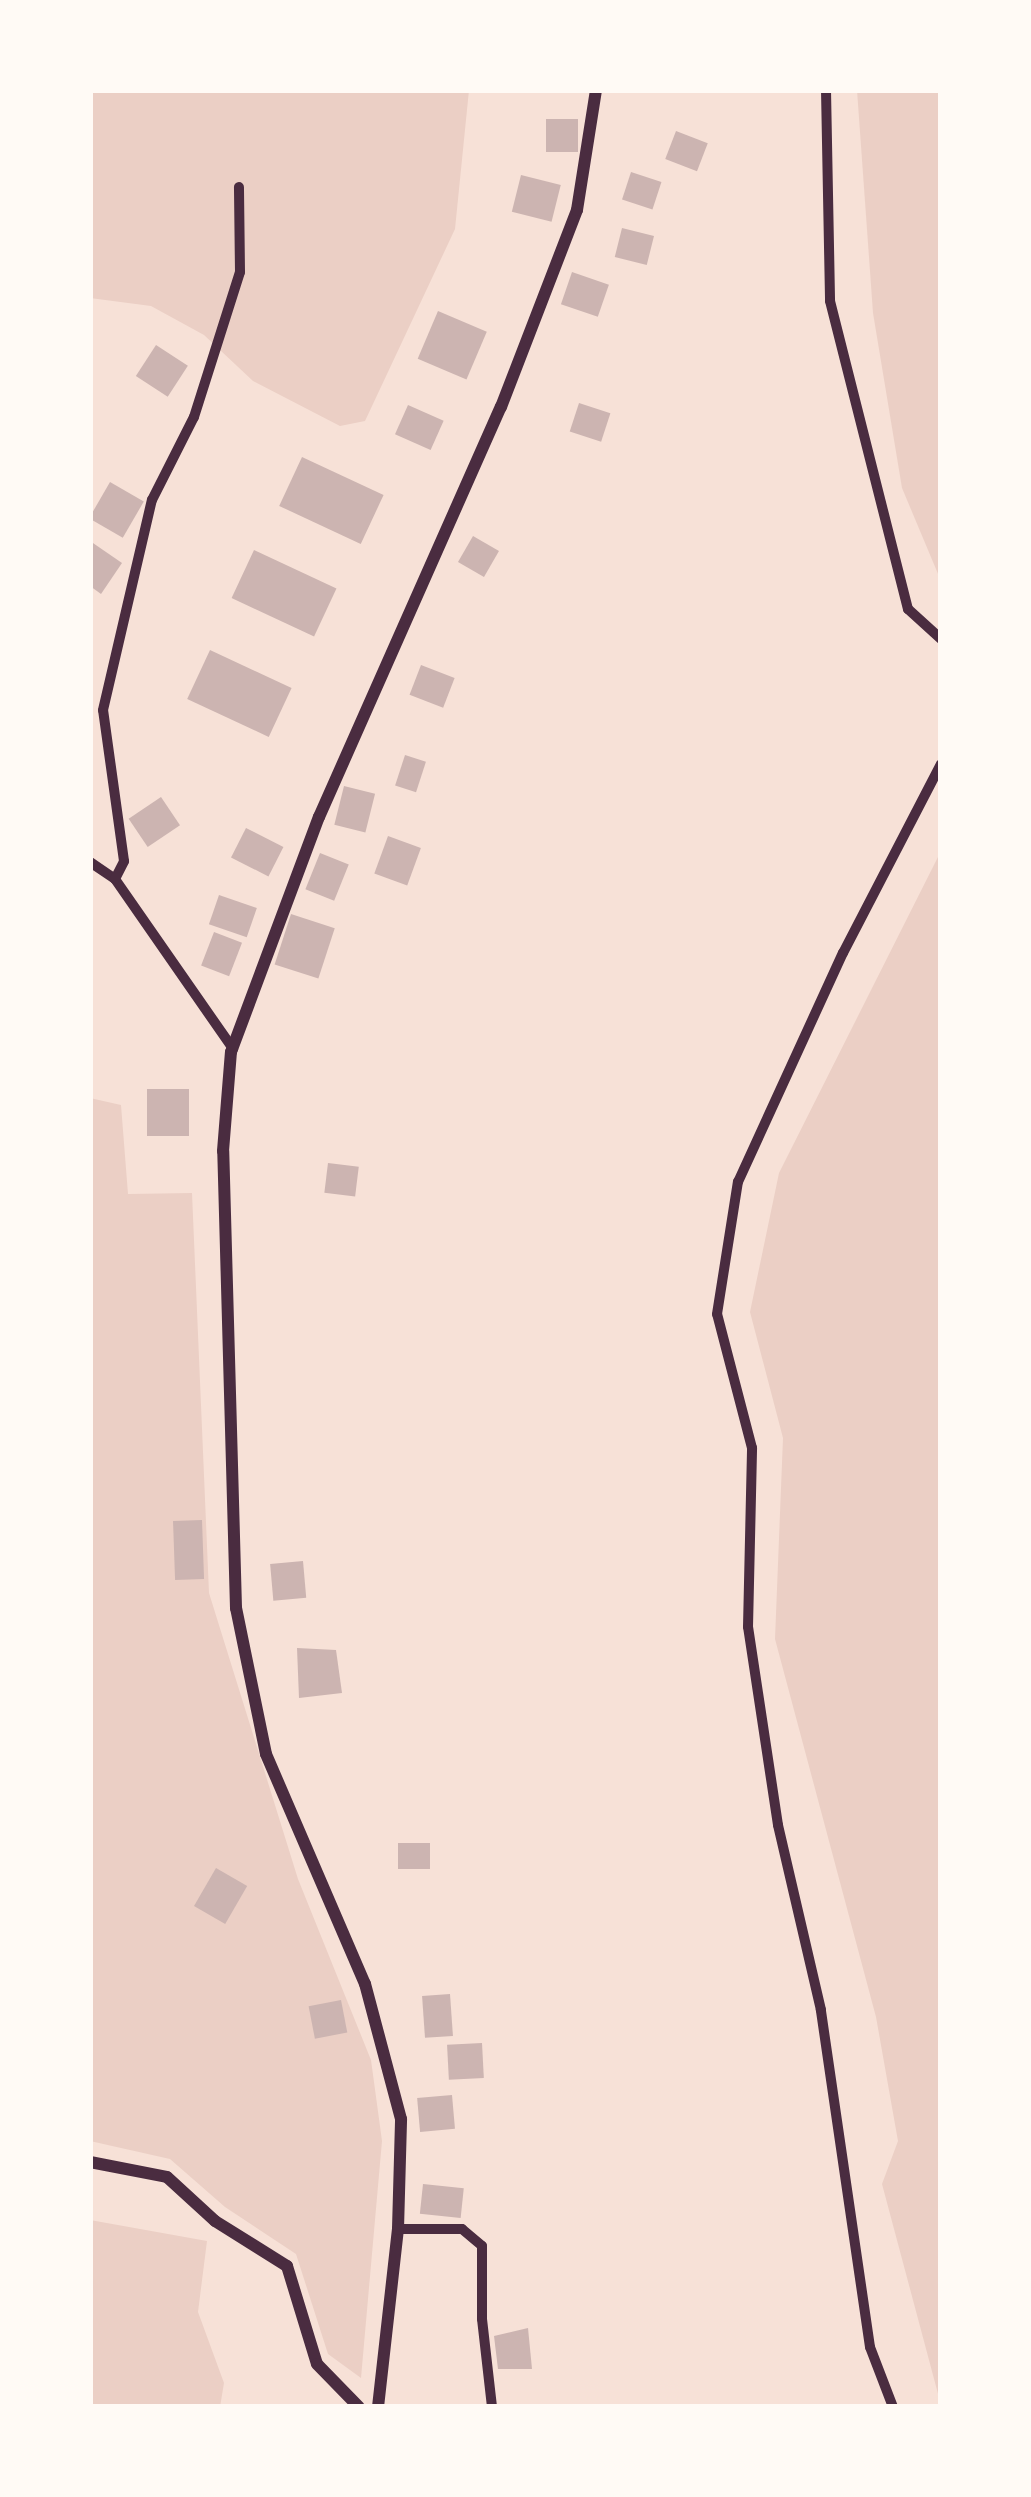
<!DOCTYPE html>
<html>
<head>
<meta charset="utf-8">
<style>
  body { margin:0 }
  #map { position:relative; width:1031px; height:2497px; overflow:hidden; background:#f7e1d7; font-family:"Titillium Web",sans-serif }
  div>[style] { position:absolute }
  .green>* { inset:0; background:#ebcfc5 }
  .building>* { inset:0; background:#ccb4b1; transform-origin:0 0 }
  .minor>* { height:10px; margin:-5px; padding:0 5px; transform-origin:5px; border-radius:5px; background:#4a2c40 }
  .tertiary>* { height:12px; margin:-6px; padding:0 6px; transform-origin:6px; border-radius:6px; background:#4a2c40 }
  span { translate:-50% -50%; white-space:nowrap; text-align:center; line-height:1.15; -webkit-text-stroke:9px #fffaf5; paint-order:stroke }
  .frame { position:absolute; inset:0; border:93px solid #fffaf5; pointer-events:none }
</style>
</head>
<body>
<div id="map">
  <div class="green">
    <div style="clip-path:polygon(90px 90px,469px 90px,455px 229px,365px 421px,340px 426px,253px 381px,204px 335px,151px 306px,90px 298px)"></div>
    <div style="clip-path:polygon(857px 90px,941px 90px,941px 581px,902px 488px,873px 313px)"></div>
    <div style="clip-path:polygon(941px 851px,941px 2405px,882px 2184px,898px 2141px,876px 2017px,775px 1639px,783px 1438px,750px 1312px,779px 1173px)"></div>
    <div style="clip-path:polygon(90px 1098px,121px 1105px,128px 1194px,192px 1193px,209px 1593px,298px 1879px,371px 2060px,382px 2141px,361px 2378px,328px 2354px,296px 2254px,225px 2207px,170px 2159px,90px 2141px)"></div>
    <div style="clip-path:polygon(90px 2220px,207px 2241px,198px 2312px,224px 2383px,220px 2407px,90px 2407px)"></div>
  </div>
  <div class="building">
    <div style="left:546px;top:119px;width:32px;height:33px"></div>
    <div style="left:676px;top:131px;width:34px;height:30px;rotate:21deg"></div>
    <div style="left:631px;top:172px;width:32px;height:29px;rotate:18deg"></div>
    <div style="left:521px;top:175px;width:41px;height:38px;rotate:14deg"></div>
    <div style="left:622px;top:228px;width:33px;height:30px;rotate:14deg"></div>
    <div style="left:572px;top:272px;width:39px;height:34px;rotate:19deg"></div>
    <div style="left:438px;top:311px;width:53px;height:52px;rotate:23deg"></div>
    <div style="left:156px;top:345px;width:38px;height:37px;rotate:33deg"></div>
    <div style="left:579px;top:403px;width:33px;height:30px;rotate:18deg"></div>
    <div style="left:408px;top:405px;width:39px;height:32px;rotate:24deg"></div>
    <div style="left:302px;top:457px;width:90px;height:54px;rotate:25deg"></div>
    <div style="left:110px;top:482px;width:39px;height:42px;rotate:30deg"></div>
    <div style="left:473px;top:536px;width:30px;height:30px;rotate:30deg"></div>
    <div style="clip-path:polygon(90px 541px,122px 563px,101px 594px,90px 586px)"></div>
    <div style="left:254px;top:550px;width:91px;height:53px;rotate:25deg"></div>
    <div style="left:210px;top:650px;width:90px;height:54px;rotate:25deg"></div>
    <div style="left:421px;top:665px;width:36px;height:32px;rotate:21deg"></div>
    <div style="left:405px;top:755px;width:22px;height:32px;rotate:18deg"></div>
    <div style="left:344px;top:786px;width:32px;height:40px;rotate:14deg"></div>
    <div style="left:161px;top:797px;width:34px;height:39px;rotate:56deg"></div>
    <div style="left:246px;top:828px;width:42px;height:33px;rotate:27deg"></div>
    <div style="left:388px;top:836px;width:35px;height:40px;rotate:20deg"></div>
    <div style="left:320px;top:853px;width:31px;height:39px;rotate:22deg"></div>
    <div style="left:219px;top:895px;width:40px;height:31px;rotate:19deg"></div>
    <div style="left:291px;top:914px;width:46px;height:53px;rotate:18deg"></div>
    <div style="left:214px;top:932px;width:30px;height:36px;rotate:21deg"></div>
    <div style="left:147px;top:1089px;width:42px;height:47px"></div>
    <div style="left:328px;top:1163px;width:31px;height:30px;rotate:7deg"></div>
    <div style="left:202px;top:1520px;width:59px;height:29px;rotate:88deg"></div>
    <div style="left:303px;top:1561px;width:37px;height:33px;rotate:85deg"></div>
    <div style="clip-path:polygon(297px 1648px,336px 1650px,342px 1693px,299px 1698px)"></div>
    <div style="left:398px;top:1843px;width:32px;height:26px"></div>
    <div style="left:216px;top:1868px;width:36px;height:44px;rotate:30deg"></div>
    <div style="left:450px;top:1994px;width:42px;height:28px;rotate:86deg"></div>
    <div style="left:341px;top:2000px;width:33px;height:33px;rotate:79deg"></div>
    <div style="left:482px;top:2043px;width:35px;height:35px;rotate:87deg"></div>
    <div style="left:452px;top:2095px;width:34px;height:35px;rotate:85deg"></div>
    <div style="left:423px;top:2184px;width:41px;height:30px;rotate:6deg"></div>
    <div style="clip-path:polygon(528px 2328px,532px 2369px,498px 2369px,494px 2336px)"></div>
  </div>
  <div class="minor">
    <div style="left:826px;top:90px;width:211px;rotate:88.9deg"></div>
    <div style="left:830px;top:301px;width:318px;rotate:75.8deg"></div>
    <div style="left:908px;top:609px;width:45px;rotate:42.3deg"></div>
    <div style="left:90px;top:862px;width:30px;rotate:34deg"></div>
    <div style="left:115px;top:879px;width:207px;rotate:55.2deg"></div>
    <div style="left:115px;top:879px;width:20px;rotate:-63deg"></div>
    <div style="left:124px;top:861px;width:152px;rotate:-97.9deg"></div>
    <div style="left:103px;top:710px;width:216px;rotate:-76.9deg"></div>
    <div style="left:152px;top:500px;width:93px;rotate:-63.2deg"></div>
    <div style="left:194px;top:417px;width:152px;rotate:-72.4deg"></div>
    <div style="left:240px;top:272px;width:85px;rotate:-90.7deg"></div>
    <div style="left:398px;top:2229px;width:64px"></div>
    <div style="left:462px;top:2229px;width:26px;rotate:40deg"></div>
    <div style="left:482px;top:2246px;width:73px;rotate:90deg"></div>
    <div style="left:482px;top:2319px;width:89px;rotate:83.5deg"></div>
    <div style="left:893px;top:2407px;width:64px;rotate:-111deg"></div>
    <div style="left:870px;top:2347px;width:341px;rotate:-98.3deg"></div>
    <div style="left:821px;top:2010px;width:190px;rotate:-103.1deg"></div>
    <div style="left:778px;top:1825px;width:200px;rotate:-98.6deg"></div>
    <div style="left:748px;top:1627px;width:179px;rotate:-88.7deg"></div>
    <div style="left:752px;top:1448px;width:138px;rotate:-104.6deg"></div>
    <div style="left:717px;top:1314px;width:134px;rotate:-81deg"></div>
    <div style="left:738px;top:1182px;width:252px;rotate:-65.4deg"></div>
    <div style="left:843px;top:953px;width:213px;rotate:-62.6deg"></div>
  </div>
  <div class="tertiary">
    <div style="left:90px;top:2162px;width:78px;rotate:11deg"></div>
    <div style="left:167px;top:2177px;width:65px;rotate:42.5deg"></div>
    <div style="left:215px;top:2221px;width:85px;rotate:32deg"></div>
    <div style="left:287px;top:2266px;width:102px;rotate:73deg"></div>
    <div style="left:317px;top:2364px;width:60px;rotate:45.7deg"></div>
    <div style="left:378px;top:2407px;width:179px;rotate:-83.6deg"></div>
    <div style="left:398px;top:2229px;width:110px;rotate:-88.4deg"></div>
    <div style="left:401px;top:2119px;width:140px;rotate:-104.9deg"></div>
    <div style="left:365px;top:1984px;width:250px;rotate:-113.3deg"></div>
    <div style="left:266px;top:1754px;width:149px;rotate:-101.6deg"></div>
    <div style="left:236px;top:1608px;width:457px;rotate:-91.6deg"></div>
    <div style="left:223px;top:1151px;width:99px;rotate:-85.4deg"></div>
    <div style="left:231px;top:1052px;width:251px;rotate:-69.5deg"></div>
    <div style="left:319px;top:817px;width:449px;rotate:-66.1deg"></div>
    <div style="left:501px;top:407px;width:211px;rotate:-68.9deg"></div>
    <div style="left:577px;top:210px;width:121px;rotate:-81deg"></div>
  </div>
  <div class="frame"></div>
</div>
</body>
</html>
